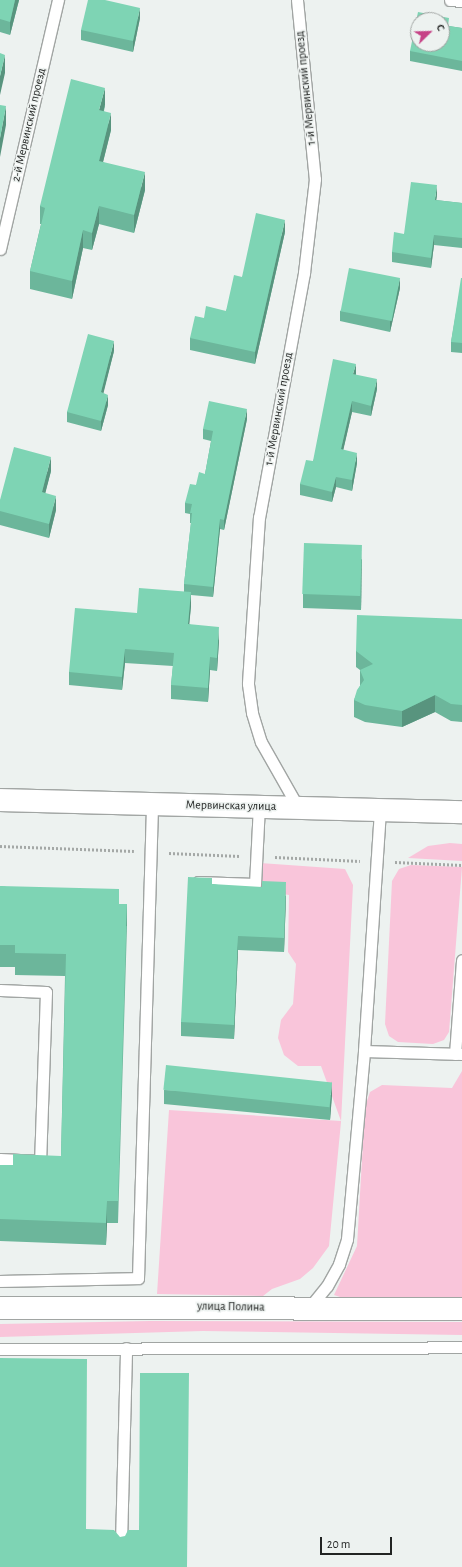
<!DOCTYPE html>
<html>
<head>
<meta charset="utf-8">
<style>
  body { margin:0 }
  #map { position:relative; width:462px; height:1567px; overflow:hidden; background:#edf2f0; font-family:"Alegreya Sans",sans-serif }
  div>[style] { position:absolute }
  .green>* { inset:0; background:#f9c5da }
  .path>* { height:2.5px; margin-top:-1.25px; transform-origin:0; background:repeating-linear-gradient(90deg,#a4a8a6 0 2px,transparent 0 4px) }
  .roads { filter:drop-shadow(1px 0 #a1a5a3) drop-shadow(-1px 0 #a1a5a3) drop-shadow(0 1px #a1a5a3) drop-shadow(0 -1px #a1a5a3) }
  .lane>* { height:11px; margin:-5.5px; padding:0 5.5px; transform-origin:5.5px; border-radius:5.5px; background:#fff }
  .street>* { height:22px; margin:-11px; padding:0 11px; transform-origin:11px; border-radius:11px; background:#fff }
  .secondary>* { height:22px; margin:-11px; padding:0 11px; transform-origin:11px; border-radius:11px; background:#fff }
  .wall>* { inset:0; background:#6cb69b }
  .shaded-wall>* { inset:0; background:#58947e; transform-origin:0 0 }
  .building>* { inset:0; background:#7ed4b4; transform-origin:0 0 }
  span { translate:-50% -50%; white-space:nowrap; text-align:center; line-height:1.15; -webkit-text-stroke:3px #edf2f0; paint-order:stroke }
  .street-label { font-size:12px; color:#222423 }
  .north { position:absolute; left:410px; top:12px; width:40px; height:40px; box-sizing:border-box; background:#edf2f0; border:1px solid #9ca09e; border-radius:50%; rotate:67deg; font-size:11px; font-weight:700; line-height:16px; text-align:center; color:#222423 }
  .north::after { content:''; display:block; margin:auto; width:14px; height:18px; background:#c64286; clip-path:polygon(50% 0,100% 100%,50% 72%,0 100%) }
  .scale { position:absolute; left:320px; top:1537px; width:72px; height:18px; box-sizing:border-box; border:2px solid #222423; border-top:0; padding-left:5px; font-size:12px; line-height:14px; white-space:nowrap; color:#222423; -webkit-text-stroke:3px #edf2f0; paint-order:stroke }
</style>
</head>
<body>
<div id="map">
  <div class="green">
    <div style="clip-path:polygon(450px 843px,462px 844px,462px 861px,408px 858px,428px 846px)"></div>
    <div style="clip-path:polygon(260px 863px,345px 869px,353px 885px,341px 1122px,329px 1246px,313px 1268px,300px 1279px,272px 1289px,263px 1296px,157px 1294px,169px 1110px,341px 1121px,321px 1066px,298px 1066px,284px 1055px,278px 1038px,281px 1020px,293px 1004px,296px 964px,288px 952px,289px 895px,259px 890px)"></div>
    <div style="clip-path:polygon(411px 865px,462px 867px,449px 1032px,444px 1040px,433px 1044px,398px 1042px,389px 1036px,385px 1024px,392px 881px,399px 869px)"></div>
    <div style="clip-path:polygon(462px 1071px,462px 1298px,346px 1299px,334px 1295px,357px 1246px,365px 1107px,370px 1092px,382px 1085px,452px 1088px)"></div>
    <div style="clip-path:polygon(150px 1321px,462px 1322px,462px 1335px,203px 1331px,0 1337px,0 1324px)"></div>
  </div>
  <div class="path">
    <div style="left:0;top:846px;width:134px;rotate:2.1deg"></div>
    <div style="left:169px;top:853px;width:71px;rotate:2.4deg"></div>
    <div style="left:275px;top:857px;width:85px;rotate:2.7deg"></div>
    <div style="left:395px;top:862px;width:67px;rotate:2.6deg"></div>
  </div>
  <div class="roads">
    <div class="lane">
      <div style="left:297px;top:0;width:180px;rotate:84.3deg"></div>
      <div style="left:315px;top:179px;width:95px;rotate:96.7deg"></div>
      <div style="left:304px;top:273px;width:248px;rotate:100.4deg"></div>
      <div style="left:259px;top:517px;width:167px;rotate:93.8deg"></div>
      <div style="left:248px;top:684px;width:29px;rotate:82deg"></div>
      <div style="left:252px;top:713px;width:30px;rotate:73deg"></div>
      <div style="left:261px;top:742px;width:75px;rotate:60.4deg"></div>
      <div style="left:450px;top:0;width:12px;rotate:5deg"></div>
      <div style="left:0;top:249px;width:256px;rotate:-76.9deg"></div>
      <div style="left:198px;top:882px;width:57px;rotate:2deg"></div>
      <div style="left:255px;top:884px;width:78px;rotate:-87.1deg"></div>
      <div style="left:0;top:990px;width:46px;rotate:2.5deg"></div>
      <div style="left:46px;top:992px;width:169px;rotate:92deg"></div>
      <div style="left:40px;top:1161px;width:40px;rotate:-177.1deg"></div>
      <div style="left:364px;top:1051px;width:98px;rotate:1.8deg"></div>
      <div style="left:455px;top:1054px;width:94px;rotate:-85.7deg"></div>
      <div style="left:0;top:1281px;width:138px;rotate:-1.2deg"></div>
      <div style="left:138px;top:1278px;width:474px;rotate:-88.3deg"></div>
      <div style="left:309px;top:1308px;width:28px;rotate:-51deg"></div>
      <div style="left:327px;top:1286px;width:25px;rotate:-61deg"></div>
      <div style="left:339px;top:1264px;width:26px;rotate:-72deg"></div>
      <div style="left:347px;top:1239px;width:189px;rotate:-84.8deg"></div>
      <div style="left:364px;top:1051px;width:242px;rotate:-86.2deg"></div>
      <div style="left:0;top:1349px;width:462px;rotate:-0.2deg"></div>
      <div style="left:121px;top:1543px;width:195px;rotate:-88.5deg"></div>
    </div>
    <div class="street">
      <div style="left:0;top:1308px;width:462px;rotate:0.1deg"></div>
    </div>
    <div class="secondary">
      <div style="left:0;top:800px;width:462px;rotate:1.5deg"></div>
    </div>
  </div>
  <div class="wall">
    <div style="clip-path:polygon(0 0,19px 0,10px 35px,0 32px)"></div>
    <div style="clip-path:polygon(140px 18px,133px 52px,81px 40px,81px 30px)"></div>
    <div style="clip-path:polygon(449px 26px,462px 28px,462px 71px,410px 61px,410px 51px)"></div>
    <div style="clip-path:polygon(105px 105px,104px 111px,111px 130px,103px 162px,145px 190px,134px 233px,99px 224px,92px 250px,83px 248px,72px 299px,30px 289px,30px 271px,41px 224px,40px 224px,40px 206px)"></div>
    <div style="clip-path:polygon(437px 195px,436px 200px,462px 203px,462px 248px,434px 245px,431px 268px,392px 262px,392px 252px,404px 234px)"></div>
    <div style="clip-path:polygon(285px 232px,255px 364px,190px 350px,190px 338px,204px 318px,226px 311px,242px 277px)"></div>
    <div style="clip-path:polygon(462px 278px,462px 353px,451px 352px,451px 342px)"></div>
    <div style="clip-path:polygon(400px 288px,390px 332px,340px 321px,340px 311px)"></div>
    <div style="clip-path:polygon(114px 351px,103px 393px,108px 405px,101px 431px,67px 422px,67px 412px)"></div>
    <div style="clip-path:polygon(356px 375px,377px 389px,371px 416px,352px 412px,343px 450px,357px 463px,352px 491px,336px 487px,332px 502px,300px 495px,300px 484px,313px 461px)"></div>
    <div style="clip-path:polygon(247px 419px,224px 530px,220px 529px,213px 597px,191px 595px,191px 606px,189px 624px,219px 640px,217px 671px,210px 670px,208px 702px,171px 699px,171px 685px,173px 666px,125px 663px,122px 690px,69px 685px,69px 672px,137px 613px,184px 592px,184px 584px,191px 523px,190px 523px,190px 514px,185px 513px,185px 503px,196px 485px,205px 474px,211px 441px,203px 439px,203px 429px)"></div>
    <div style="clip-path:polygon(51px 471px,45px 493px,56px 510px,49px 538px,0 525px,0 500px)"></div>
    <div style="clip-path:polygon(362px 559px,361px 610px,303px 608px,303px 594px)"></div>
    <div style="clip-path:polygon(462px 619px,462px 722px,451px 721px,435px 712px,402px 727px,365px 722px,354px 717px,354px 700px,360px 686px,360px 670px,356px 667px,356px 651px)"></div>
    <div style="clip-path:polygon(212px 884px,286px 896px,284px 952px,238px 950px,234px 1039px,181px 1036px,181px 1022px)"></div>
    <div style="clip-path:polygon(0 886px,119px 904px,127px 926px,118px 1223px,107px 1223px,106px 1245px,0 1241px,0 1165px,13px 1165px,61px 1156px,65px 976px,15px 975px,15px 967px,0 967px)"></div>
    <div style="clip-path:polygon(164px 1090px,332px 1095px,330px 1120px,164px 1104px)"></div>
  </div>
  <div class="shaded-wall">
    <div style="clip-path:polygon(15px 0,19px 0,10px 35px,10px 22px)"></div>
    <div style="clip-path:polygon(140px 8px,140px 18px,133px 52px,133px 41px)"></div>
    <div style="clip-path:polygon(5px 55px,5px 73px,0 95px,0 76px)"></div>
    <div style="clip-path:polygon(105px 88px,105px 105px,99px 128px,99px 110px)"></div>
    <div style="clip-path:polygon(6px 106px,6px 125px,0 157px,0 138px)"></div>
    <div style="clip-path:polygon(111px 113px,111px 130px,99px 178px,99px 161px)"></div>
    <div style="clip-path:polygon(145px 172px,145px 190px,134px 233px,134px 215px)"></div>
    <div style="clip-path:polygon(437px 185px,437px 195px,435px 210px,435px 200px)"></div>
    <div style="clip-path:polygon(99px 206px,99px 224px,92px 250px,92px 233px)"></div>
    <div style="clip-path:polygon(285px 220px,285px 232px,255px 364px,255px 352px)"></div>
    <div style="clip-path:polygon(83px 230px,83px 248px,72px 299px,72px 281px)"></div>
    <div style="clip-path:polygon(434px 235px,434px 245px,431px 268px,431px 258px)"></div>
    <div style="clip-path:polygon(400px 278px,400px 288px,390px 332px,390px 322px)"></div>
    <div style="clip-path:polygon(114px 341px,114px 351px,101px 403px,101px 392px)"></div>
    <div style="clip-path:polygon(356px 364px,356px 374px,353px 385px,353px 374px)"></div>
    <div style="clip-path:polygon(377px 379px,377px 389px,371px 416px,371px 406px)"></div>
    <div style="clip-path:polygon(108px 395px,108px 405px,101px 431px,101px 421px)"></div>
    <div style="clip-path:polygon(352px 401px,352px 412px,341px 460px,341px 449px)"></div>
    <div style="clip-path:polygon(247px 409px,247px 419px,224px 530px,224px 520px)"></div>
    <div style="clip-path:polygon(357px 453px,357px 463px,352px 491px,352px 480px)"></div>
    <div style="clip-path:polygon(51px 457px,51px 471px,42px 506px,42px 492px)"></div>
    <div style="clip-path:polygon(336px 477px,336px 487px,332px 502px,332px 492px)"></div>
    <div style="clip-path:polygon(56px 496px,56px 510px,49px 538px,49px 524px)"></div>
    <div style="clip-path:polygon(220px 519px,220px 529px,213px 597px,213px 587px)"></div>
    <div style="clip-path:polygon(362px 545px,362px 559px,361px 610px,361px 596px)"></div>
    <div style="clip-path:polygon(191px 592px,191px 606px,188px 638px,188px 624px)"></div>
    <div style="clip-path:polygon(219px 627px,219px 640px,217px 671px,217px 658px)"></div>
    <div style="clip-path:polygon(125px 649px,125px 663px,122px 690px,122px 677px)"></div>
    <div style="clip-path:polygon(210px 657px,210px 670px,208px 702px,208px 688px)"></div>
    <div style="clip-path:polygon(435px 695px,435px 712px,402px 727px,402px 711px)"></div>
    <div style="clip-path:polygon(286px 882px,286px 896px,284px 952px,284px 938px)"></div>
    <div style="left:127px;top:904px;width:22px;height:297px;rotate:90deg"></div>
    <div style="clip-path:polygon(238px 936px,238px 950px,234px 1039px,234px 1025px)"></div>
    <div style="clip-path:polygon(332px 1081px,332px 1095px,330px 1120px,330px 1106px)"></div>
    <div style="clip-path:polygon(107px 1201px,107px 1223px,106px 1245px,106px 1223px)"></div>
  </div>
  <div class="building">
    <div style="clip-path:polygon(0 0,15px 0,10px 22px,0 19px)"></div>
    <div style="clip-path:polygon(88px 0,105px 0,140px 8px,133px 41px,81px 30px)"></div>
    <div style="clip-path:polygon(evenodd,418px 12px,449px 18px,448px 26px,462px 28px,462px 61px,410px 51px,418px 12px,418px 20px,442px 20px,442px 44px,418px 44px,418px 20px)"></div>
    <div style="clip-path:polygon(0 53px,5px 55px,0 76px)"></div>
    <div style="clip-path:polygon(71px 79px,105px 88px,99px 110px,111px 113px,99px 161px,145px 172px,134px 215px,99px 206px,92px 233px,83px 230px,72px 281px,30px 271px,45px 208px,40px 206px)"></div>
    <div style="clip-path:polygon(0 105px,6px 106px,0 138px)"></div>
    <div style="clip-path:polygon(411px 182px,437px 185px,435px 200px,462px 203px,462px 238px,434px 235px,431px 258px,392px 252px,394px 232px,404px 234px)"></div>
    <div style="clip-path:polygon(256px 213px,285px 220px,255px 352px,190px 338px,195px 316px,204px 318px,206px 306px,226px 311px,234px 275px,242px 277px)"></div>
    <div style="left:349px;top:268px;width:52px;height:44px;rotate:11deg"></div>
    <div style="clip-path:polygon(461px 278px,462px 278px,462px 343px,451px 342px)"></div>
    <div style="clip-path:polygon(88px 334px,114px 341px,101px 392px,108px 395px,101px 421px,67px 412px)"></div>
    <div style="clip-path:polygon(333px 359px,356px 364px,353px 374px,377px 379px,371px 406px,352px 401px,341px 449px,357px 453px,352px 480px,336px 477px,332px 492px,300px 484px,306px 460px,313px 461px)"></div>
    <div style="clip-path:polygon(209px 401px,247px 409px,224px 520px,220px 519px,213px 587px,184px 584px,192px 513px,190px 513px,192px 504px,185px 503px,190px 484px,196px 485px,199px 472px,205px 474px,213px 431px,203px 429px)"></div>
    <div style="clip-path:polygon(14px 447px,51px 457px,42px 492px,56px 496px,49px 524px,0 511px,0 500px)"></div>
    <div style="left:304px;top:543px;width:58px;height:51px;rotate:2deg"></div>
    <div style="clip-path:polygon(139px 588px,191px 592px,188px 624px,219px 627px,217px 658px,210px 657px,208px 688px,171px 685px,174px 653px,125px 649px,122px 677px,69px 672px,75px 608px,137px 613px)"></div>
    <div style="clip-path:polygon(357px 615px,462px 619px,462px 705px,451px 704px,435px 695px,402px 711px,365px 705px,354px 700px,357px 690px,364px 680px,360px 670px,373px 664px,356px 651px)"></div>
    <div style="clip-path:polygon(188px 877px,212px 878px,212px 884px,262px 887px,262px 881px,286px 882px,284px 938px,238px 936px,234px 1025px,181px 1022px)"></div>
    <div style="clip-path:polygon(0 886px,119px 889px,119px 904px,127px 904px,118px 1201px,107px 1201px,106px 1223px,0 1219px,0 1165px,13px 1165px,13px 1154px,61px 1156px,66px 954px,15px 953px,15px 945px,0 945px)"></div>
    <div style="left:166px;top:1065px;width:167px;height:25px;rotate:6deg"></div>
    <div style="clip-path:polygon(0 1358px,87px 1359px,86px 1529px,114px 1530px,120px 1537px,125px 1536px,128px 1530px,139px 1530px,140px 1373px,189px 1373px,187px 1567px,0 1567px)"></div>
  </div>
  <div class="street-label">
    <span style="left:306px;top:88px;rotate:-96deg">1-й Мервинский проезд</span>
    <span style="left:29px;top:125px;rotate:-77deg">2-й Мервинский проезд</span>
    <span style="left:279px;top:409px;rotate:-80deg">1-й Мервинский проезд</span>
    <span style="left:231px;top:806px;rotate:1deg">Мервинская улица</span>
    <span style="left:231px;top:1307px;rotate:1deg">улица Полина</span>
  </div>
  <div class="north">С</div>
  <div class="scale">20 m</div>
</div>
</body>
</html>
